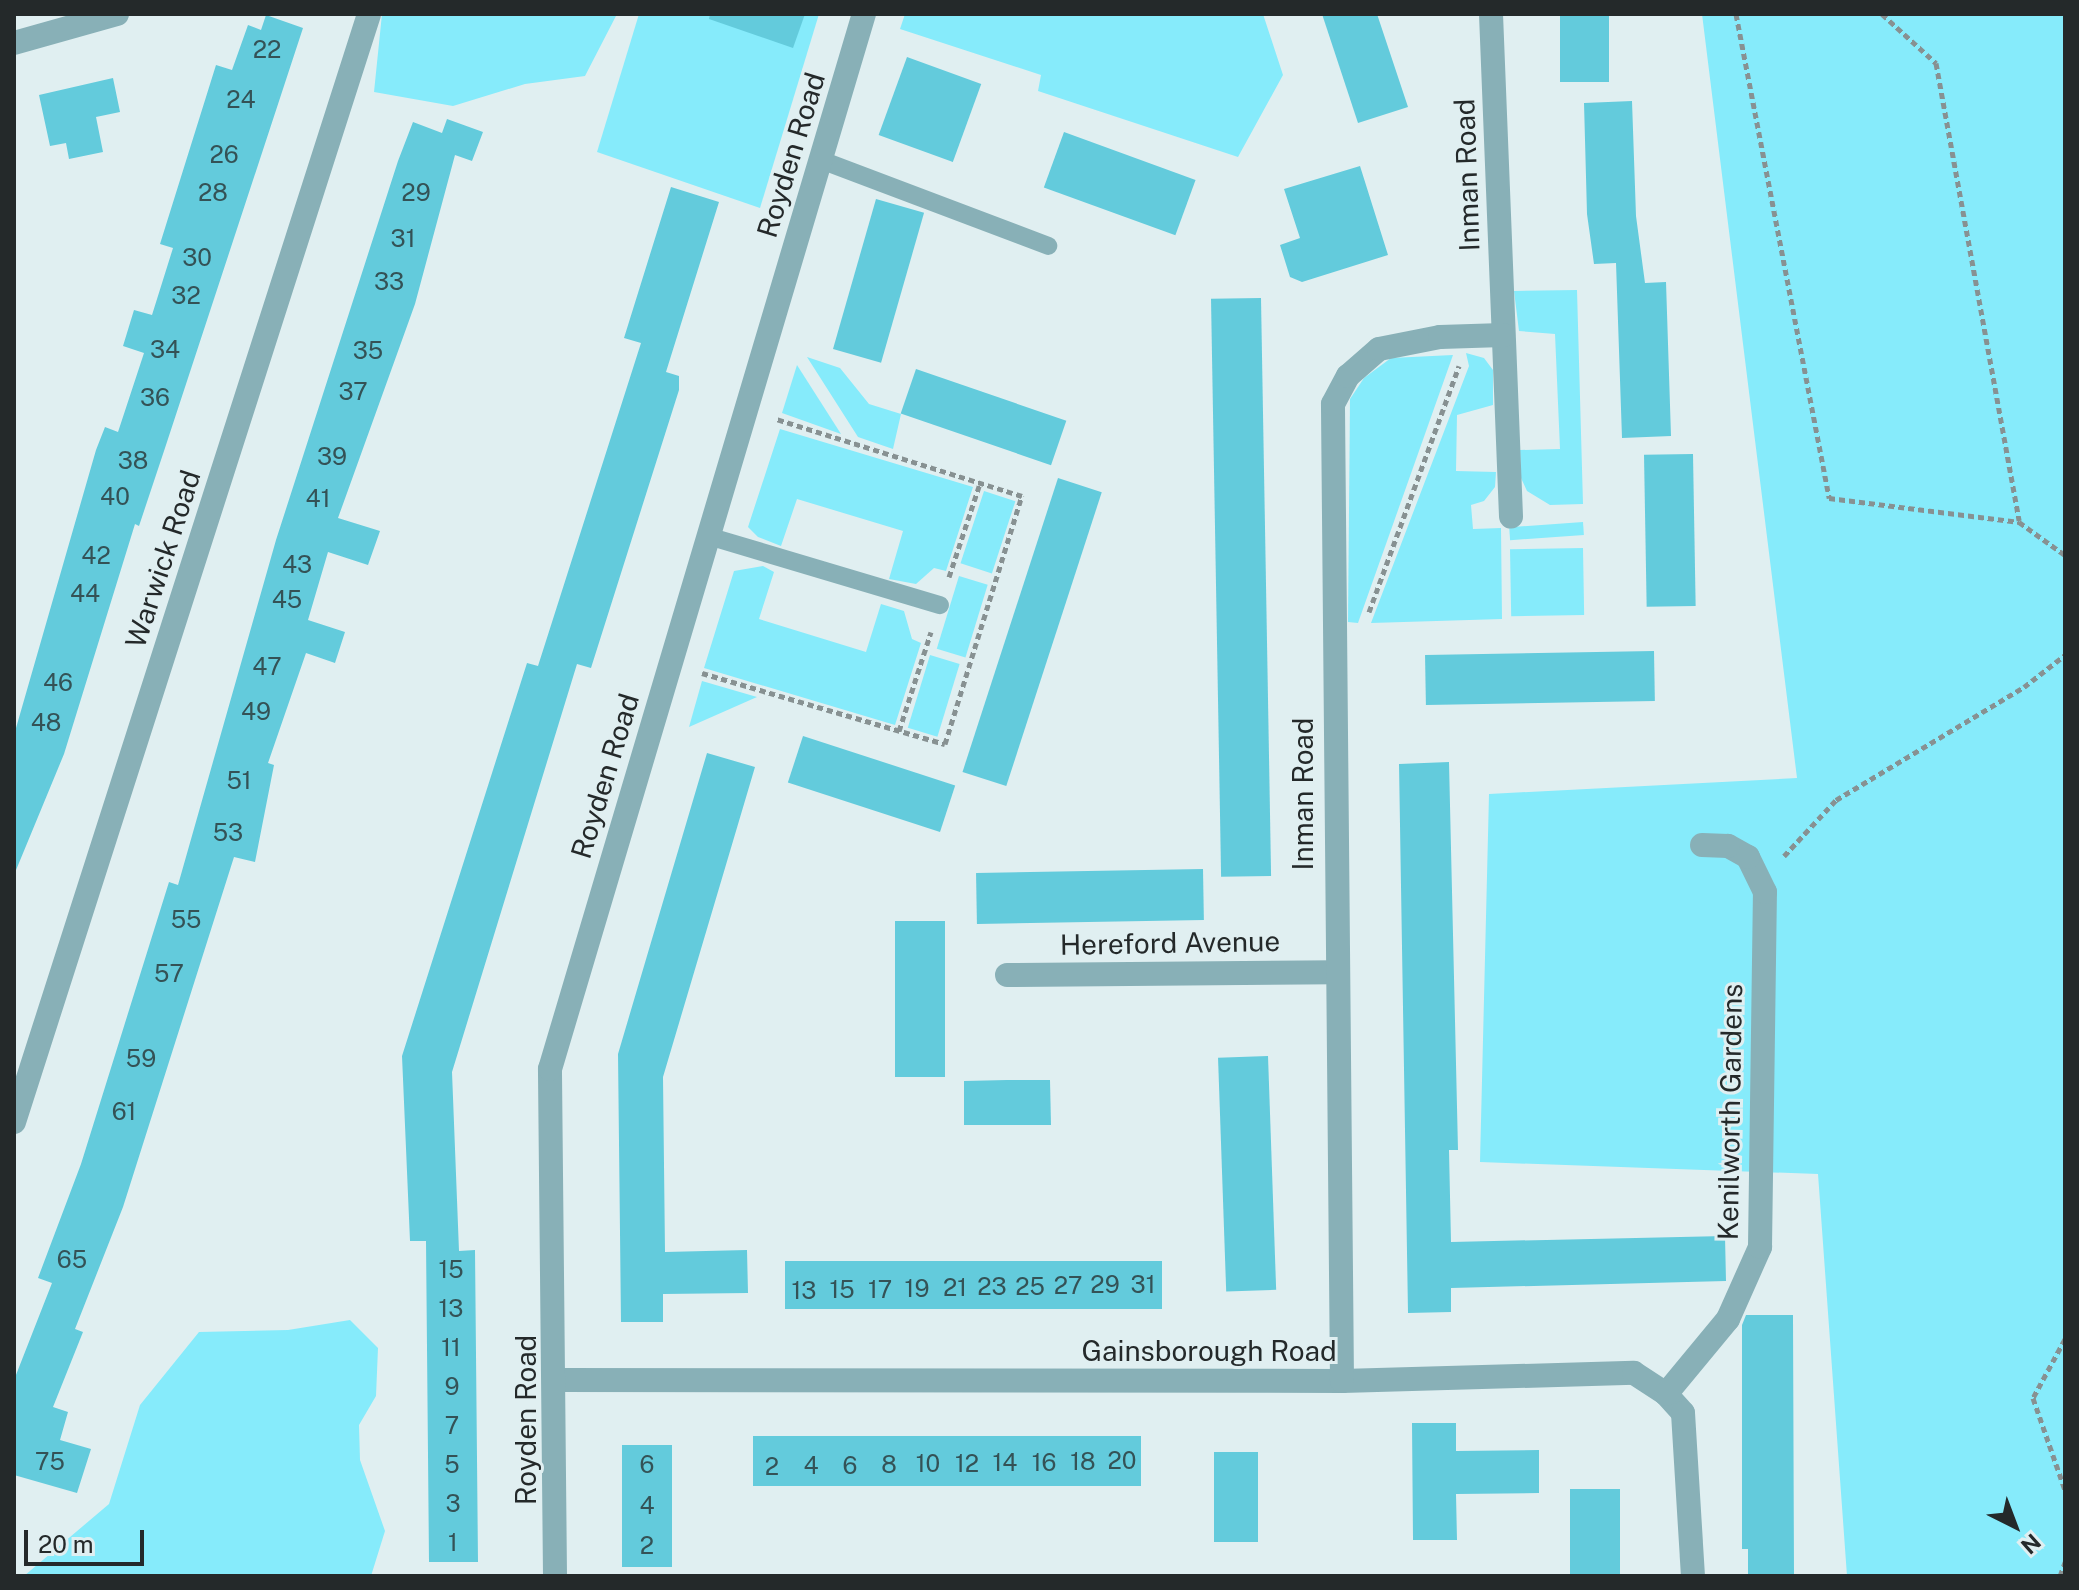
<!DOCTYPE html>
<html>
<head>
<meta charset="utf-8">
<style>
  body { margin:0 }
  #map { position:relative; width:2079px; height:1590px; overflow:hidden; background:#e0eff1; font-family:"Public Sans",sans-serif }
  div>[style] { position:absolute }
  .green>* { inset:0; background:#86ebfb; transform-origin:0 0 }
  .building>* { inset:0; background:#63cbdc; transform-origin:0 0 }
  .path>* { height:5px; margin-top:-2.5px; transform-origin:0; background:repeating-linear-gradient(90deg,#879192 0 6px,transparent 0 10px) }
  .service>* { height:18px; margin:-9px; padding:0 9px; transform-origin:9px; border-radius:9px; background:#88b0b7 }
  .minor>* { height:24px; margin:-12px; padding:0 12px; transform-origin:12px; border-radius:12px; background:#88b0b7 }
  span { translate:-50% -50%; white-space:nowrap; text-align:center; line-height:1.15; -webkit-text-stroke:6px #e0eff1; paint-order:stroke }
  .number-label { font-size:24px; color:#345256 }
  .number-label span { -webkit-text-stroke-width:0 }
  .street-label { font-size:28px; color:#24292a }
  .frame { position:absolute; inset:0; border:16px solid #24292a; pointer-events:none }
  .north { position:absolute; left:1975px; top:1486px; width:80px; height:80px; -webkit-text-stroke:6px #e0eff1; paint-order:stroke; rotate:138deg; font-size:22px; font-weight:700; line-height:32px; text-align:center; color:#24292a }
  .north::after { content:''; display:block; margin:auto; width:28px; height:36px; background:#24292a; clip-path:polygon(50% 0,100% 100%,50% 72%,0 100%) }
  .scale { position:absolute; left:24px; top:1530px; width:120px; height:36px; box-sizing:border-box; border:4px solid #24292a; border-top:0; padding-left:10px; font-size:24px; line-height:28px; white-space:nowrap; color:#24292a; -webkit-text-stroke:6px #e0eff1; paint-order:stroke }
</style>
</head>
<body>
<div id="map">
  <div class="green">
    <div style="clip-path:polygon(382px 14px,617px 14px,585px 76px,525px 84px,453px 106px,374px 92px)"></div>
    <div style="clip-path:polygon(639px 14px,819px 14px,760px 208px,597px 152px)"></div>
    <div style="clip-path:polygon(905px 14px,1263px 14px,1283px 75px,1238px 157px,1038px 91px,1041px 75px,900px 29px)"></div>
    <div style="clip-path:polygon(1702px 14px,2065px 14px,2065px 1576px,1847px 1576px,1818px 1174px,1480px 1162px,1489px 794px,1797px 778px)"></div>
    <div style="clip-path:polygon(1577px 290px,1583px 504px,1550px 505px,1527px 491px,1521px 478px,1520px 450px,1560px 449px,1555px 334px,1519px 331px,1514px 291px)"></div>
    <div style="clip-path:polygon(1466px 353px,1484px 358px,1493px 370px,1493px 405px,1457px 415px,1456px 471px,1496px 472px,1495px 487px,1484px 501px,1471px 505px,1473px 529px,1501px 528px,1502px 619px,1371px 623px,1469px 366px)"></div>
    <div style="clip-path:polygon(1453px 355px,1358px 623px,1348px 622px,1350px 399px,1364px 378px,1391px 358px)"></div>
    <div style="clip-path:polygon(807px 357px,840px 368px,869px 404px,901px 414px,893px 449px,858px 437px)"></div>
    <div style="clip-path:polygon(797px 365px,841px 434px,782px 413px)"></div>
    <div style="clip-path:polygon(780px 429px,973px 487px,946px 571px,934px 568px,916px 584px,889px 579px,903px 531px,797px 499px,781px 546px,758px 537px,748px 527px)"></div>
    <div style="left:984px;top:491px;width:33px;height:76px;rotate:18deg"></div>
    <div style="left:1583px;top:522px;width:13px;height:74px;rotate:86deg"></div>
    <div style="left:1583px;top:548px;width:67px;height:73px;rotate:89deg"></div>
    <div style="clip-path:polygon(763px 566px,774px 572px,759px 619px,866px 652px,881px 604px,904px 611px,912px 639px,921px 643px,895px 725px,704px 668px,734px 571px)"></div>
    <div style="left:959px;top:576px;width:30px;height:76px;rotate:17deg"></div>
    <div style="left:930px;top:655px;width:31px;height:76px;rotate:17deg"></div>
    <div style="clip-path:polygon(702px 681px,757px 697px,689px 727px)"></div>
    <div style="clip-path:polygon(350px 1320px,378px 1348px,376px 1396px,359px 1425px,360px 1460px,385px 1531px,371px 1576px,24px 1576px,109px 1504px,140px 1405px,199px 1332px,288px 1330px)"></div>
  </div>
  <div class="building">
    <div style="clip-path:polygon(710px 14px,805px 14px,793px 48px,709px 19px)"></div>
    <div style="clip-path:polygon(1322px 14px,1377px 14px,1408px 107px,1358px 123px)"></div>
    <div style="left:1560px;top:14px;width:49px;height:68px"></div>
    <div style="clip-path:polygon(266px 15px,303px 28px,165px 448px,139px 526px,135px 524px,64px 754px,14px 875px,14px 735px,96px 450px,105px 427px,118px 432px,144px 353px,123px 346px,134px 310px,152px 315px,173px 248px,160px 244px,216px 65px,232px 70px,248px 25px,261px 30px)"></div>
    <div style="left:907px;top:57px;width:79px;height:83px;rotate:20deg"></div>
    <div style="clip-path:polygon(113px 78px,120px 112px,96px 117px,103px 152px,69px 159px,66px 143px,50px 146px,39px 95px)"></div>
    <div style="clip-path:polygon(1632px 101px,1636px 216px,1645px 283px,1666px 282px,1671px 436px,1622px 438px,1616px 263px,1594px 264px,1587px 214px,1584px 103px)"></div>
    <div style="clip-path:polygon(447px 119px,483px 132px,472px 161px,455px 155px,415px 304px,338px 518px,380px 531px,368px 565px,328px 552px,308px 620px,345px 632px,335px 663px,306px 653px,268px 763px,274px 765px,255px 862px,234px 857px,123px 1207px,75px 1329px,83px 1332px,53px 1407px,68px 1412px,60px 1440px,91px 1449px,77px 1493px,14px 1475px,14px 1380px,52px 1283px,38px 1278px,81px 1164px,169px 882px,178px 885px,276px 540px,398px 161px,413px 122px,442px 133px)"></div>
    <div style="left:1064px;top:132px;width:140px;height:59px;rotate:20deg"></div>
    <div style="clip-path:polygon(1360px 166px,1388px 255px,1302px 282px,1290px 277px,1280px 245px,1300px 238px,1284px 189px)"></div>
    <div style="clip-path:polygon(671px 187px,719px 202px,666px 372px,679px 376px,679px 390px,591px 668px,577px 664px,452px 1072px,459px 1251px,475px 1250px,478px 1562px,429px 1562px,426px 1241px,410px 1241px,402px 1056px,527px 663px,538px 666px,641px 343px,624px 338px)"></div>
    <div style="left:876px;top:199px;width:50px;height:156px;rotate:16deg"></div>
    <div style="left:1261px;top:298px;width:578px;height:50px;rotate:89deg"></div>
    <div style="left:916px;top:369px;width:159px;height:47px;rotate:19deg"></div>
    <div style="left:1693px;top:454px;width:152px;height:49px;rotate:89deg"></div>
    <div style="left:1058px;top:478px;width:46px;height:309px;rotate:18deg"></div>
    <div style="left:1654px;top:651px;width:50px;height:229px;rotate:89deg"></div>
    <div style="left:803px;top:736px;width:160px;height:49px;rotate:18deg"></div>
    <div style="clip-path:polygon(707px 753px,755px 767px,663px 1077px,665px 1252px,747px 1250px,748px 1293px,663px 1294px,663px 1322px,621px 1322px,618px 1054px)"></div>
    <div style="clip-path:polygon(1449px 762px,1458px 1150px,1449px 1150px,1451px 1242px,1725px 1236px,1726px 1281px,1451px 1288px,1451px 1312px,1408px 1313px,1399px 764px)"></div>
    <div style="left:1203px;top:869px;width:51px;height:227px;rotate:89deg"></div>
    <div style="left:945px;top:921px;width:156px;height:50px;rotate:90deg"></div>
    <div style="left:1268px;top:1056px;width:234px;height:50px;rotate:88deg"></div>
    <div style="clip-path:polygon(1007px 1080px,1050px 1080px,1051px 1125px,964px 1125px,964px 1081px)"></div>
    <div style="left:1162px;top:1261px;width:48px;height:377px;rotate:90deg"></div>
    <div style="clip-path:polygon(1746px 1315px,1793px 1315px,1794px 1576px,1748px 1576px,1748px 1549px,1742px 1549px,1742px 1325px)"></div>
    <div style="clip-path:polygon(1412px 1423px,1456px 1423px,1456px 1451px,1539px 1450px,1539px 1493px,1456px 1494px,1457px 1540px,1413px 1540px)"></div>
    <div style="left:1141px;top:1436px;width:50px;height:388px;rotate:90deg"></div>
    <div style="left:622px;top:1445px;width:50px;height:122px"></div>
    <div style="left:1214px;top:1452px;width:44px;height:90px"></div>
    <div style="left:1570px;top:1489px;width:50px;height:87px"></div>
  </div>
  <div class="path">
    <div style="left:1736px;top:14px;width:493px;rotate:79.1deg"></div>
    <div style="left:1829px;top:498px;width:192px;rotate:7.2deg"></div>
    <div style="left:2019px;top:522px;width:57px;rotate:35.7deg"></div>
    <div style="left:1882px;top:14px;width:73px;rotate:42.2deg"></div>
    <div style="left:1936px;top:63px;width:465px;rotate:79.7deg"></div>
    <div style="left:949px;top:577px;width:99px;rotate:-71.7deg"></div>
    <div style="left:1369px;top:612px;width:262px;rotate:-69.9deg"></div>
    <div style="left:702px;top:673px;width:253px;rotate:16.3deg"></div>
    <div style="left:945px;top:744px;width:260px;rotate:-72.8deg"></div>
    <div style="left:1022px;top:496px;width:257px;rotate:-162.6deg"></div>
    <div style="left:899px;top:731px;width:104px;rotate:-72.1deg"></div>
    <div style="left:1784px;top:856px;width:76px;rotate:-47.1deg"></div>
    <div style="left:1836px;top:800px;width:219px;rotate:-31deg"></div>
    <div style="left:2024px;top:687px;width:52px;rotate:-38deg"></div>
    <div style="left:2065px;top:1339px;width:67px;rotate:118.5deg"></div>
    <div style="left:2033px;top:1398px;width:97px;rotate:70.8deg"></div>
    <div style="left:2060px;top:1576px;width:15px;rotate:-70deg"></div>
  </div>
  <div class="service">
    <div style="left:821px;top:160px;width:243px;rotate:20.7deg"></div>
    <div style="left:708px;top:536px;width:242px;rotate:16.6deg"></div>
  </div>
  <div class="minor">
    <div style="left:1491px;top:14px;width:503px;rotate:87.72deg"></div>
    <div style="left:14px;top:43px;width:107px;rotate:-15.7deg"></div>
    <div style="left:1007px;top:975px;width:328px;rotate:-0.5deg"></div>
    <div style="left:14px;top:1122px;width:1163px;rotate:-72.23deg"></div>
    <div style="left:556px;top:1380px;width:786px;rotate:0.07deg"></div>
    <div style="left:1342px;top:1381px;width:292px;rotate:-1.6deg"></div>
    <div style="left:1634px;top:1373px;width:38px;rotate:33deg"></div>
    <div style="left:1666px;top:1394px;width:25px;rotate:48deg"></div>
    <div style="left:1683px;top:1413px;width:163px;rotate:86.5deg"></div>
    <div style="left:1342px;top:1381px;width:977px;rotate:-90.53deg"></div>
    <div style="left:1333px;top:404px;width:32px;rotate:-62deg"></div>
    <div style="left:1348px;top:376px;width:41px;rotate:-41.1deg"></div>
    <div style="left:1379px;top:349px;width:62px;rotate:-11.1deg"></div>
    <div style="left:1440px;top:337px;width:63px;rotate:-1.8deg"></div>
    <div style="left:1666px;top:1394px;width:97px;rotate:-50.4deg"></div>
    <div style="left:1728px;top:1319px;width:79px;rotate:-66deg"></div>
    <div style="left:1760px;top:1247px;width:355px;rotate:-89.2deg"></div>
    <div style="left:1765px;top:892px;width:39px;rotate:-116deg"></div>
    <div style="left:1748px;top:857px;width:23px;rotate:-151deg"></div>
    <div style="left:1728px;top:846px;width:26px;rotate:-178deg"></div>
    <div style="left:555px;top:1576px;width:507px;rotate:-90.57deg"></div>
    <div style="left:550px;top:1069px;width:1101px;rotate:-73.43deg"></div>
  </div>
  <div class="number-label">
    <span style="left:267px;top:50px">22</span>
    <span style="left:241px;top:100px">24</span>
    <span style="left:224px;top:155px">26</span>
    <span style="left:213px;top:193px">28</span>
    <span style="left:416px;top:193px">29</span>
    <span style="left:403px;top:239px">31</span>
    <span style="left:197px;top:258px">30</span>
    <span style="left:389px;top:282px">33</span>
    <span style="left:186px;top:296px">32</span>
    <span style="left:165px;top:350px">34</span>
    <span style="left:368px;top:351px">35</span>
    <span style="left:353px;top:392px">37</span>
    <span style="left:155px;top:398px">36</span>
    <span style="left:332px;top:457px">39</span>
    <span style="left:133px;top:461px">38</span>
    <span style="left:115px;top:497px">40</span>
    <span style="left:318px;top:499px">41</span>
    <span style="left:96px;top:556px">42</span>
    <span style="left:297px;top:565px">43</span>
    <span style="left:85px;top:594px">44</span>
    <span style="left:287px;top:600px">45</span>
    <span style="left:267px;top:667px">47</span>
    <span style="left:58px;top:683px">46</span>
    <span style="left:256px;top:712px">49</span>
    <span style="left:46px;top:723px">48</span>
    <span style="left:239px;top:781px">51</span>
    <span style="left:228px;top:833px">53</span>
    <span style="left:186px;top:920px">55</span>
    <span style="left:169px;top:974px">57</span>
    <span style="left:141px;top:1059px">59</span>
    <span style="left:124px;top:1112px">61</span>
    <span style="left:72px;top:1260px">65</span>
    <span style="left:451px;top:1270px">15</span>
    <span style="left:1105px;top:1285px">29</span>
    <span style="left:1143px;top:1285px">31</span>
    <span style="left:1068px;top:1286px">27</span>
    <span style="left:992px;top:1287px">23</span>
    <span style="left:1030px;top:1287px">25</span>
    <span style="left:955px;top:1288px">21</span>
    <span style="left:917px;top:1289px">19</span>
    <span style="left:842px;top:1290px">15</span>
    <span style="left:880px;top:1290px">17</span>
    <span style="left:804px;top:1291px">13</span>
    <span style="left:451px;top:1309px">13</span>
    <span style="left:451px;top:1348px">11</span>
    <span style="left:452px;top:1387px">9</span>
    <span style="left:452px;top:1426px">7</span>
    <span style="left:1122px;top:1461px">20</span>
    <span style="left:50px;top:1462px">75</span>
    <span style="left:1083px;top:1462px">18</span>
    <span style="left:1005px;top:1463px">14</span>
    <span style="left:1044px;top:1463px">16</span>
    <span style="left:928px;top:1464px">10</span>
    <span style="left:967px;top:1464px">12</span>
    <span style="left:452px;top:1465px">5</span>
    <span style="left:647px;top:1465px">6</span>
    <span style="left:889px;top:1465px">8</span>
    <span style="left:811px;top:1466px">4</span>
    <span style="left:850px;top:1466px">6</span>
    <span style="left:772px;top:1467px">2</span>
    <span style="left:453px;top:1504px">3</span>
    <span style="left:647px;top:1506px">4</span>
    <span style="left:453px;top:1543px">1</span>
    <span style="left:647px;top:1546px">2</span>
  </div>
  <div class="street-label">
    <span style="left:791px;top:155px;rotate:-73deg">Royden Road</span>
    <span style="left:1467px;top:175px;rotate:-92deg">Inman Road</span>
    <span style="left:163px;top:559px;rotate:-72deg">Warwick Road</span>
    <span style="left:605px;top:776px;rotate:-73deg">Royden Road</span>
    <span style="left:1303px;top:794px;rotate:-90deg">Inman Road</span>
    <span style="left:1170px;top:943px;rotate:-1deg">Hereford Avenue</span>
    <span style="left:1730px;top:1112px;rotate:-89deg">Kenilworth Gardens</span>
    <span style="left:1209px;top:1351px">Gainsborough Road</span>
    <span style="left:526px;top:1420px;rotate:-90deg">Royden Road</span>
  </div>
  <div class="frame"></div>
  <div class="north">N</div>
  <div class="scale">20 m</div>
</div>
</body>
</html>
